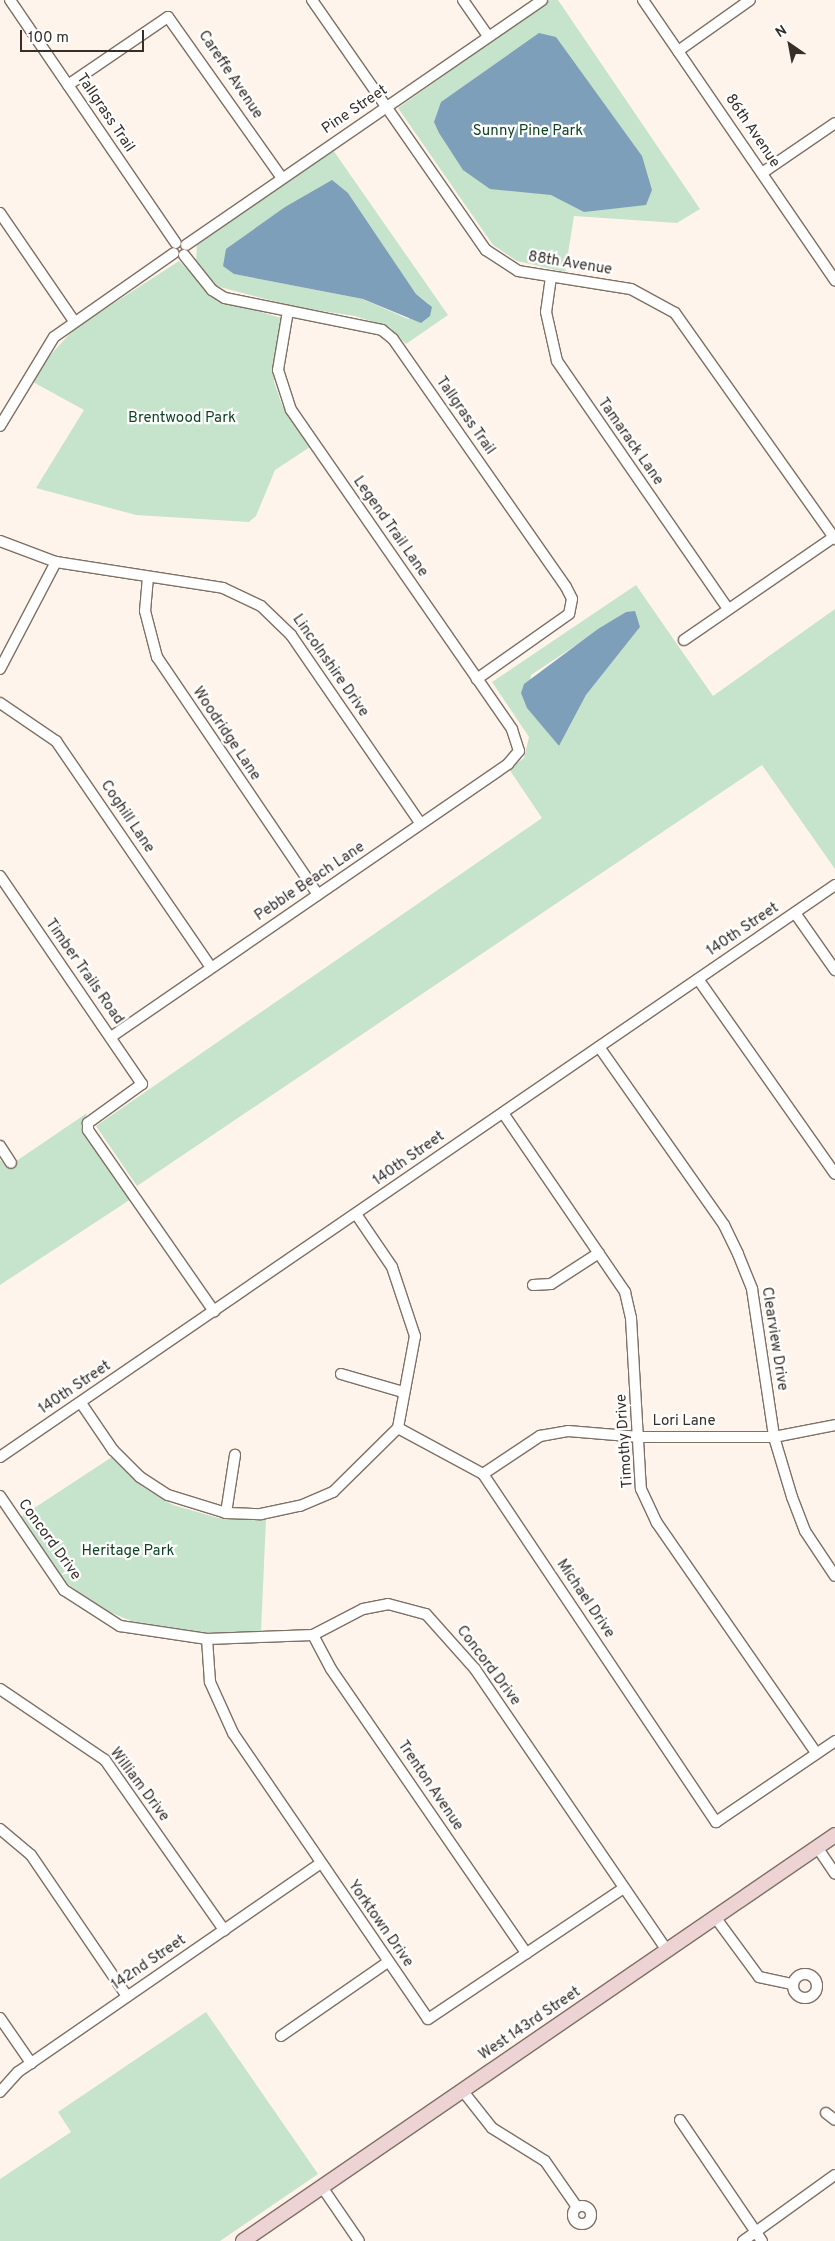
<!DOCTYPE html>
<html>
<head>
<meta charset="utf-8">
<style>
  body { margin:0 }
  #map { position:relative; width:835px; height:2241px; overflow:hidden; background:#fef4eb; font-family:Overpass,sans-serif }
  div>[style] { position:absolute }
  .green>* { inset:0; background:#c6e3cc }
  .water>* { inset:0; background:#7e9fb9 }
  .roads { filter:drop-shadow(1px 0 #7f7064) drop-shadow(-1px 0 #7f7064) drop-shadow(0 1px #7f7064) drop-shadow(0 -1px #7f7064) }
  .street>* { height:10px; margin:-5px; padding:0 5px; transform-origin:5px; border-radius:5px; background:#fff }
  .street>.ring { margin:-5px; padding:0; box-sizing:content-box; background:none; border:10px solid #fff; border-radius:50% }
  .secondary>* { height:14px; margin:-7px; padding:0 7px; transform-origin:7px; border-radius:7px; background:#eed3d5 }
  span { translate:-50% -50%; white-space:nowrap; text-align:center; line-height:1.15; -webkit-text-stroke:4.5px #fff; paint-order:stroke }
  .street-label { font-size:15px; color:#352e29 }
  .park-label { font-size:15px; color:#0d4522 }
  .north { position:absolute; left:765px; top:20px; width:50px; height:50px; -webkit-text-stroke:4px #fff; paint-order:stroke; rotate:327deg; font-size:14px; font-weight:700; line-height:20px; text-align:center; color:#352e29 }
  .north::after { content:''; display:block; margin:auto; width:18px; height:22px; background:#352e29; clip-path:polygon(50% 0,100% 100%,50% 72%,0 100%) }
  .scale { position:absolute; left:20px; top:30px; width:124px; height:22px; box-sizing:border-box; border:2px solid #352e29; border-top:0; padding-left:6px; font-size:15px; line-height:18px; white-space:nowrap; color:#352e29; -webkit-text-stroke:4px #fff; paint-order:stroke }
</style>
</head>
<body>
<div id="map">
  <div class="green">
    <div style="clip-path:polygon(550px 0,558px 0,700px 209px,677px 223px,574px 216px,565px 272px,517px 261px,493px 245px,398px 108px)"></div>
    <div style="clip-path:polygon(evenodd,333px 150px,448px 315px,406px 344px,389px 327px,355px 316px,296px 307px,216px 286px,196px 263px,197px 243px,333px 150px,348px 193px,416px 294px,429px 304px,408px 319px,363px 299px,234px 274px,264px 223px,285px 207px,348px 193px)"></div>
    <div style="clip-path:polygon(179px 261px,217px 299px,281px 318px,274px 382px,282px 405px,310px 447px,275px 470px,256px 516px,249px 522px,136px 515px,36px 488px,84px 410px,33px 382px,45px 361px,74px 329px)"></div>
    <div style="clip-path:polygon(evenodd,636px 585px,713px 696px,835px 609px,835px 869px,762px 765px,137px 1186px,96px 1126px,542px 818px,509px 769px,524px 758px,529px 737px,492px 682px,636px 585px,626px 612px,640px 627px,586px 695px,559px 746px,528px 708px,531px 675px,626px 612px)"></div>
    <div style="clip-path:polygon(87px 1113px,82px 1128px,131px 1199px,0 1285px,0 1160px,9px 1166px)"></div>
    <div style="clip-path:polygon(112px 1457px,143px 1487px,173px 1505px,218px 1518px,266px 1519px,261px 1631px,208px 1633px,134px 1622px,97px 1607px,64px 1581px,19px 1518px)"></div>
    <div style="clip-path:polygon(206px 2012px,318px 2174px,220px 2241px,0 2241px,0 2179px,71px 2132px,58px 2112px)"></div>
  </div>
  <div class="water">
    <div style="clip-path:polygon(539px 33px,556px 37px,642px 156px,652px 190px,646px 205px,584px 212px,551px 195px,490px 189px,463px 170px,439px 133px,434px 122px,441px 102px)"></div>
    <div style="clip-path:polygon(332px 180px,348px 193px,416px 294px,432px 307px,430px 316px,421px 323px,363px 299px,234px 274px,223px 266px,226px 249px,285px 207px)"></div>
    <div style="clip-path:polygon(635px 611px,640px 627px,586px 695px,559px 746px,527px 708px,521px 693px,524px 684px,598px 629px,626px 612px)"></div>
  </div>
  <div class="roads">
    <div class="street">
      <div style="left:10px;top:0;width:294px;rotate:55.7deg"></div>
      <div style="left:312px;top:0;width:305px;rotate:55.2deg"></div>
      <div style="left:486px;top:250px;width:38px;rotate:33deg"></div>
      <div style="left:518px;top:271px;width:114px;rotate:9.1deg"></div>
      <div style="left:631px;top:289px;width:50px;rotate:28.6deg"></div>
      <div style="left:675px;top:313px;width:277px;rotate:54.7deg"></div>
      <div style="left:463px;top:0;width:44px;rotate:55.2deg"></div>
      <div style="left:643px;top:0;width:340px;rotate:55.6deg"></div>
      <div style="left:678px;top:51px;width:88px;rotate:-35.3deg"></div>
      <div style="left:68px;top:85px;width:121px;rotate:-34.2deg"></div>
      <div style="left:168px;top:17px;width:197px;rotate:54.7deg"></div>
      <div style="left:762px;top:173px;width:88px;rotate:-34.4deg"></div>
      <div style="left:0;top:213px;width:131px;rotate:55.6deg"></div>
      <div style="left:186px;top:245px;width:432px;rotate:-34.5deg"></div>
      <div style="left:184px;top:255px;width:45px;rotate:51.3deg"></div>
      <div style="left:212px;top:290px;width:15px;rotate:32deg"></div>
      <div style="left:225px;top:298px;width:160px;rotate:11.5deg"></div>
      <div style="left:382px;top:330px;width:14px;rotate:39deg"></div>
      <div style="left:393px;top:339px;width:302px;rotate:55.1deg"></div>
      <div style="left:566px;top:587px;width:13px;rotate:63deg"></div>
      <div style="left:572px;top:599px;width:15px;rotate:101deg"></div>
      <div style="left:569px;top:614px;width:113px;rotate:144.8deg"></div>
      <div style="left:551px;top:277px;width:35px;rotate:98deg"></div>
      <div style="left:546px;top:312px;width:50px;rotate:77.3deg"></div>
      <div style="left:557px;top:361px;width:301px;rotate:55.4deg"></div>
      <div style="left:0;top:426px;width:104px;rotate:-58.8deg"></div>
      <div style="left:54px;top:337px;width:146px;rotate:-35deg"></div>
      <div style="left:0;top:541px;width:60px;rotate:20.6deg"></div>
      <div style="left:56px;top:562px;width:169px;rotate:8.8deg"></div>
      <div style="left:223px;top:588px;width:42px;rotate:25.3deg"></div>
      <div style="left:261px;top:606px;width:42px;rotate:44deg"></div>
      <div style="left:291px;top:635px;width:229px;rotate:55.5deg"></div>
      <div style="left:148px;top:577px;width:34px;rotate:95deg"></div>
      <div style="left:145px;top:611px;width:48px;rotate:75.4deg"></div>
      <div style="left:157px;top:657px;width:287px;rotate:55.9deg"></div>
      <div style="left:684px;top:640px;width:182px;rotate:-34.5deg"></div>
      <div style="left:0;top:669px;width:121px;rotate:-62.4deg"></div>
      <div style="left:0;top:703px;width:68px;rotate:34.2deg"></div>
      <div style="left:56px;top:741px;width:274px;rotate:55.6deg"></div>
      <div style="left:0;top:876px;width:252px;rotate:55.7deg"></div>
      <div style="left:142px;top:1084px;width:67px;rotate:144.2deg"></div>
      <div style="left:88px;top:1123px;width:7px;rotate:90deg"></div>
      <div style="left:88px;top:1130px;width:221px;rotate:55.2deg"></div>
      <div style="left:795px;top:913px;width:70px;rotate:54.9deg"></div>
      <div style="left:698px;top:979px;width:238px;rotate:54.9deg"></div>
      <div style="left:111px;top:1037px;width:482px;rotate:-34.5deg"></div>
      <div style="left:508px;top:764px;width:17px;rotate:-50deg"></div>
      <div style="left:519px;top:751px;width:23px;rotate:-108deg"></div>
      <div style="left:512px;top:729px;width:388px;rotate:-124.7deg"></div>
      <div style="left:291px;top:410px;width:42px;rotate:-108deg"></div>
      <div style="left:278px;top:370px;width:60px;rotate:-80.4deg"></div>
      <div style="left:599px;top:1047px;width:218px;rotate:54.9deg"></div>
      <div style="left:724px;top:1225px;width:32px;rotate:64deg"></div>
      <div style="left:738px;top:1254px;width:38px;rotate:68deg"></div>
      <div style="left:752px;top:1289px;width:150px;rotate:81.5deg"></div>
      <div style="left:774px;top:1437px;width:63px;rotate:73.3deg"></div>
      <div style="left:792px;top:1497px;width:36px;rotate:69deg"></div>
      <div style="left:805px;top:1531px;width:54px;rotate:56.3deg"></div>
      <div style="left:503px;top:1113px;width:217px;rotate:55.7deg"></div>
      <div style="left:625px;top:1292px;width:27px;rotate:77deg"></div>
      <div style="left:631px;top:1318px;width:171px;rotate:86.7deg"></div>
      <div style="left:641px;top:1489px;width:38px;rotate:65deg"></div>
      <div style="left:657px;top:1523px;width:280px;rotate:55.3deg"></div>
      <div style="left:0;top:1146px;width:20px;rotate:57deg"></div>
      <div style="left:356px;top:1214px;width:64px;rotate:55.8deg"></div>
      <div style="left:392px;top:1267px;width:73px;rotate:71.6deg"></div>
      <div style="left:415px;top:1336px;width:94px;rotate:100.5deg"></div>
      <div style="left:533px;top:1285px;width:18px;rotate:-3deg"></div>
      <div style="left:551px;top:1284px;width:57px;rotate:-32.9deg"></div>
      <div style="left:341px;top:1374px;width:65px;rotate:16.2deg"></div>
      <div style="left:81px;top:1403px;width:57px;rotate:55.8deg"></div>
      <div style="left:113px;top:1450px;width:38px;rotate:45deg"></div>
      <div style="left:140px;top:1477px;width:33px;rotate:33deg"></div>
      <div style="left:168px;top:1495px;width:61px;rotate:17.2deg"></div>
      <div style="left:226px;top:1513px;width:35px;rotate:2deg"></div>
      <div style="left:261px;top:1514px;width:40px;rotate:-12deg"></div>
      <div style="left:300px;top:1506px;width:36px;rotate:-23deg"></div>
      <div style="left:333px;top:1492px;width:91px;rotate:-44.6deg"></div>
      <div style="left:398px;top:1428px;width:97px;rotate:28.4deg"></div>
      <div style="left:483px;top:1474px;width:419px;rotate:56.2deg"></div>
      <div style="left:716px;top:1822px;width:144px;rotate:-34.2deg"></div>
      <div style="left:0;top:1457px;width:1012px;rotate:-34.41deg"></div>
      <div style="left:483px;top:1474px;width:69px;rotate:-33.7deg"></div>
      <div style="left:540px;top:1436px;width:28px;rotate:-10deg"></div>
      <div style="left:568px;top:1431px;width:72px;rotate:4.8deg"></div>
      <div style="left:640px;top:1437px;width:134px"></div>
      <div style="left:774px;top:1437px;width:62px;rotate:-11.1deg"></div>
      <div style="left:0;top:1496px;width:114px;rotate:55.8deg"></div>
      <div style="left:64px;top:1590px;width:67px;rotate:32.7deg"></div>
      <div style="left:120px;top:1626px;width:88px;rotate:8.5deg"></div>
      <div style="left:207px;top:1639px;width:106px;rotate:-2.2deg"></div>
      <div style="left:313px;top:1635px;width:56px;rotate:-27.5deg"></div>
      <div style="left:363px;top:1609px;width:25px;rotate:-11deg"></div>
      <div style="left:388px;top:1604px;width:39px;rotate:15deg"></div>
      <div style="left:426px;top:1614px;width:74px;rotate:48.3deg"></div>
      <div style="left:475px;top:1669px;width:340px;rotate:55.7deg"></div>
      <div style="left:226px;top:1513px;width:59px;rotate:-81.2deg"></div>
      <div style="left:313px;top:1635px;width:38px;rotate:62deg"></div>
      <div style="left:331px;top:1669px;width:345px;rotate:55.5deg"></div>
      <div style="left:207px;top:1639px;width:43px;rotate:86deg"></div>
      <div style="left:210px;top:1682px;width:56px;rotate:65.7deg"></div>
      <div style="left:233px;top:1733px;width:346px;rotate:55.7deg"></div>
      <div style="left:428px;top:2019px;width:234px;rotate:-33.8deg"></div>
      <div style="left:0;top:1689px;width:127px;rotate:34.1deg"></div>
      <div style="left:105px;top:1760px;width:208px;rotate:55deg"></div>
      <div style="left:0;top:1829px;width:40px;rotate:40deg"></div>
      <div style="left:31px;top:1855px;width:171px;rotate:55.8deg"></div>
      <div style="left:817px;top:1847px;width:32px;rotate:56deg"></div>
      <div style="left:715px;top:1917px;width:74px;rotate:53.7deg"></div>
      <div style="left:759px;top:1977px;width:34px;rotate:12deg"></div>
      <div class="ring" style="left:793px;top:1974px;width:14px;height:14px"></div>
      <div style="left:0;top:2018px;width:55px;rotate:55.4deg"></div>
      <div style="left:281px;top:2036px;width:130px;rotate:-34.7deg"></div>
      <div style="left:462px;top:2090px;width:48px;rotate:51.7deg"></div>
      <div style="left:492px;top:2128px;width:62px;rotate:31.9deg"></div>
      <div style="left:545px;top:2161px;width:56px;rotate:55.2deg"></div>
      <div style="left:0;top:2092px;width:27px;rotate:-48deg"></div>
      <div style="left:18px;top:2072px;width:367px;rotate:-34.6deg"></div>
      <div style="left:826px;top:2113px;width:11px;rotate:38deg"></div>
      <div style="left:680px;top:2120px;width:146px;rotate:55.9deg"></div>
      <div style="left:322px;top:2187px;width:65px;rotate:55.6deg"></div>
      <div class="ring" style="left:573px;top:2206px;width:8px;height:8px"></div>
      <div style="left:743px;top:2241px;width:113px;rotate:-35.7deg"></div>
    </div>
    <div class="secondary">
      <div style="left:243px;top:2241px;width:718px;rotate:-34.44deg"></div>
    </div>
  </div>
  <div class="street-label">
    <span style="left:230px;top:75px;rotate:56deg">Careffe Avenue</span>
    <span style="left:355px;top:110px;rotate:-34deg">Pine Street</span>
    <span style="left:105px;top:113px;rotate:56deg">Tallgrass Trail</span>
    <span style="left:752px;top:131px;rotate:56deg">86th Avenue</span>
    <span style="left:570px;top:264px;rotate:9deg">88th Avenue</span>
    <span style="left:465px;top:416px;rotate:55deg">Tallgrass Trail</span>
    <span style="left:630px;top:442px;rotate:55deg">Tamarack Lane</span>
    <span style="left:390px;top:527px;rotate:55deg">Legend Trail Lane</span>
    <span style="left:330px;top:666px;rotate:55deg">Lincolnshire Drive</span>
    <span style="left:226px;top:734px;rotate:56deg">Woodridge Lane</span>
    <span style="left:127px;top:817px;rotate:56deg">Coghill Lane</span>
    <span style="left:310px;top:882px;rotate:-34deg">Pebble Beach Lane</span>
    <span style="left:743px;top:930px;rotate:-34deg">140th Street</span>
    <span style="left:84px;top:972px;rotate:55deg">Timber Trails Road</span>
    <span style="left:409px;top:1159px;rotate:-35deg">140th Street</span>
    <span style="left:774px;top:1339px;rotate:81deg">Clearview Drive</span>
    <span style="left:75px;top:1388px;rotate:-34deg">140th Street</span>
    <span style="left:684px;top:1422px">Lori Lane</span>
    <span style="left:625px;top:1441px;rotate:-94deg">Timothy Drive</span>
    <span style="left:49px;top:1540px;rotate:54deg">Concord Drive</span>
    <span style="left:585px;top:1599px;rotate:56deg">Michael Drive</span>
    <span style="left:488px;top:1666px;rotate:53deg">Concord Drive</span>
    <span style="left:139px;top:1785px;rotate:53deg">William Drive</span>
    <span style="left:430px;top:1786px;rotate:56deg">Trenton Avenue</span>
    <span style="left:380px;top:1924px;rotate:55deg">Yorktown Drive</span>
    <span style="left:149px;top:1963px;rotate:-34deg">142nd Street</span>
    <span style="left:530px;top:2024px;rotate:-34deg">West 143rd Street</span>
  </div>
  <div class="park-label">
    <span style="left:528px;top:132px">Sunny Pine Park</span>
    <span style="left:182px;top:419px">Brentwood Park</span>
    <span style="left:128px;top:1552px">Heritage Park</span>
  </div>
  <div class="north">N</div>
  <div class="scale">100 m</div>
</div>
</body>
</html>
